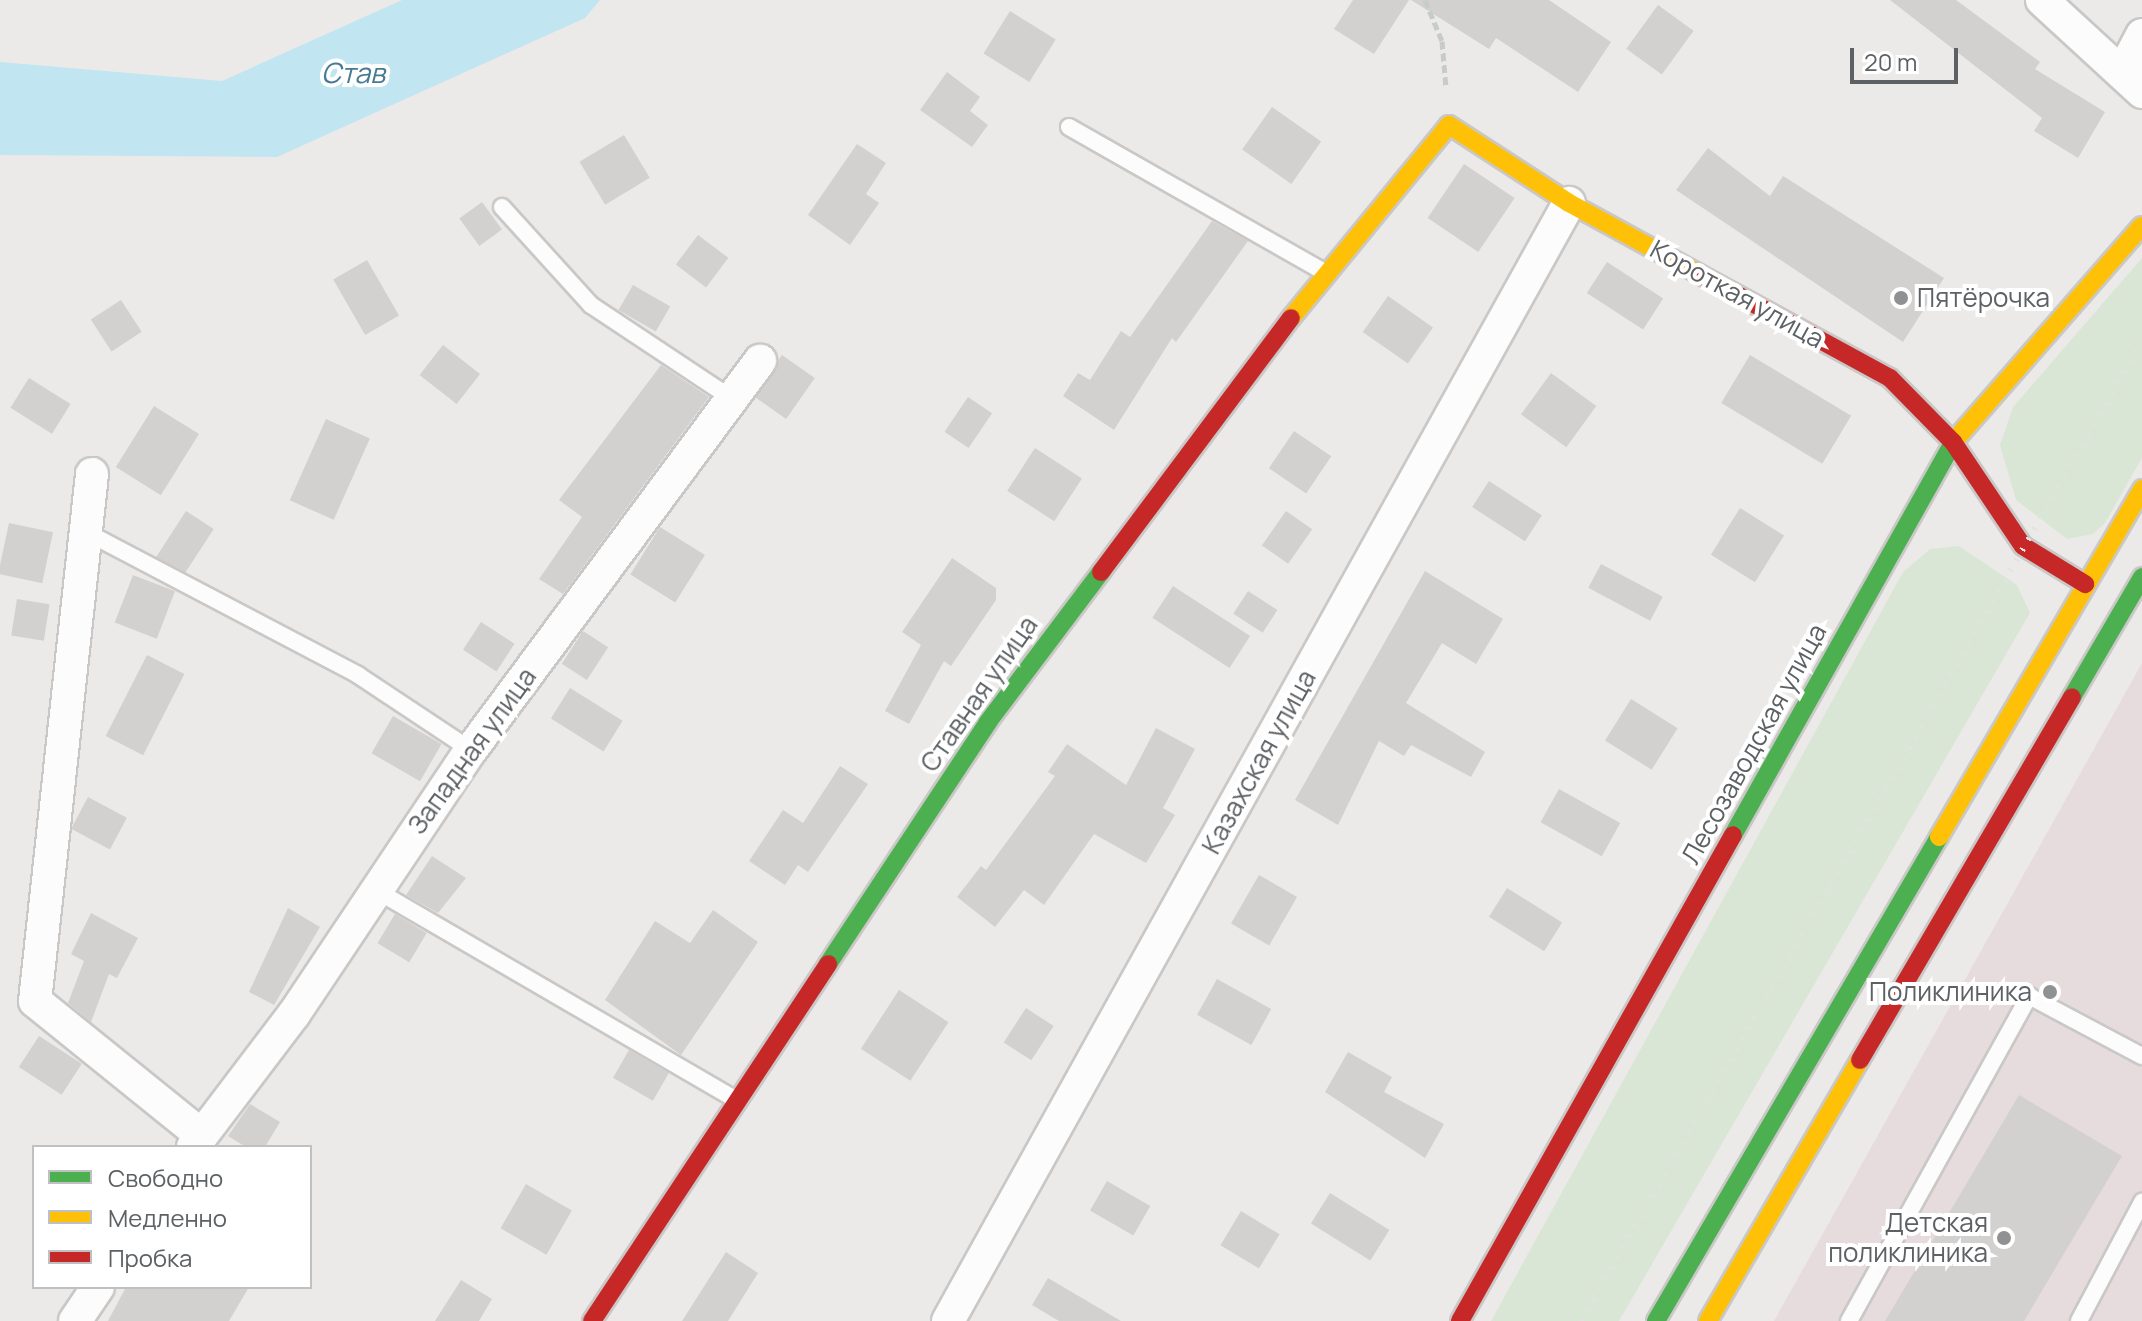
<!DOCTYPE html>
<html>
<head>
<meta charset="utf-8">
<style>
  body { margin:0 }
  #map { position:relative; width:2142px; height:1321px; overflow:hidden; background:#eceae8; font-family:Manrope,sans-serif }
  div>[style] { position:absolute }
  .medical>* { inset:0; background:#e7dcdd }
  .green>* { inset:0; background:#dae6d5 }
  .water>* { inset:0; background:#c1e5f1 }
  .building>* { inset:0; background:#d3d1d0; transform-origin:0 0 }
  .path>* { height:5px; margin-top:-2.5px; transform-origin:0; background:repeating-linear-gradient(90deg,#c8ccc9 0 8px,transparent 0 12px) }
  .roads { filter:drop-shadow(2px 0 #c9c8c7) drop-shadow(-2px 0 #c9c8c7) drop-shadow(0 2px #c9c8c7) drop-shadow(0 -2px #c9c8c7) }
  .lane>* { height:16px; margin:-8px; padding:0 8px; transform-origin:8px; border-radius:8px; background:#fcfcfc }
  .street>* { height:32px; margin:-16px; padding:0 16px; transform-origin:16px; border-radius:16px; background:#fcfcfc }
  .fast>* { height:18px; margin:-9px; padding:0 9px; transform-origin:9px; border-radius:9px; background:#4caf50 }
  .slow>* { height:18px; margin:-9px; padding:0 9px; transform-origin:9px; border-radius:9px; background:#ffc107 }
  .jam>* { height:18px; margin:-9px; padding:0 9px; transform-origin:9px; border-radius:9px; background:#c62828 }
  .rail>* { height:6px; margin-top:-3px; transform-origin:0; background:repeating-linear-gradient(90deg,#e2e2e1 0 2px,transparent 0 12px) }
  .dots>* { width:22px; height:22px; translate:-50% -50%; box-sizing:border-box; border:4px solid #fff; border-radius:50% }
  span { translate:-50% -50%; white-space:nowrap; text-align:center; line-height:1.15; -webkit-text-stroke:8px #fff; paint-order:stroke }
  .street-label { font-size:26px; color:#5d6164 }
  .poi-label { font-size:26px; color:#5d6164 }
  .left { translate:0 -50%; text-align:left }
  .right { translate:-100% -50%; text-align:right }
  .water-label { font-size:28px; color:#477b94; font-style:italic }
  .legend { position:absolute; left:32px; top:1145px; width:280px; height:144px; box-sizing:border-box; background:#fff; border:2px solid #bec0c1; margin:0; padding:10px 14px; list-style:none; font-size:24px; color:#5d6164 }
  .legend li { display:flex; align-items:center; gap:16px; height:40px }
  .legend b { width:40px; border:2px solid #bec0c1 }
  .scale { position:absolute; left:1850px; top:48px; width:108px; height:36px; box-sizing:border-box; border:4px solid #5d6164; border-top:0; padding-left:10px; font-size:24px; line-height:28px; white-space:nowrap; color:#5d6164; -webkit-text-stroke:6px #fff; paint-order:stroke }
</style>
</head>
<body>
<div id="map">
  <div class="medical">
    <div style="clip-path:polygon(2142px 663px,2142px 1321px,1774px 1321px)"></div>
  </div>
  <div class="green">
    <div style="clip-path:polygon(2142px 258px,2142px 458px,2105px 523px,2093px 534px,2067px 539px,2016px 500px,2000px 445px,2013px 407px)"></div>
    <div style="clip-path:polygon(1959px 546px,2017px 585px,2030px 613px,1619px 1321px,1491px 1321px,1903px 572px,1930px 549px)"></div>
  </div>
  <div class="water">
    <div style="clip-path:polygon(402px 0,600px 0,585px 18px,277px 157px,0 155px,0 62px,222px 81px)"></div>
  </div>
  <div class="building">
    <div style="clip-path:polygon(1353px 0,1409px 0,1374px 54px,1334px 29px)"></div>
    <div style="clip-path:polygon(1411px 0,1549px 0,1611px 42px,1578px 92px,1496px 38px,1489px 49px)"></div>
    <div style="clip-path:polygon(1890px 0,1956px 0,2040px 62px,2035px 69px,2105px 112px,2078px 158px,2034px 131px,2042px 118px)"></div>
    <div style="left:1658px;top:5px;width:44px;height:54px;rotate:36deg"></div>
    <div style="left:1010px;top:11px;width:54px;height:50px;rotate:32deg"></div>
    <div style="clip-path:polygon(947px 72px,980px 97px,970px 111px,988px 125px,972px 147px,920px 110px)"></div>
    <div style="left:1272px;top:107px;width:60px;height:52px;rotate:35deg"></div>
    <div style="left:624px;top:135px;width:50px;height:52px;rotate:59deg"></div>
    <div style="clip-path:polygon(857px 144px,886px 163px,866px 194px,879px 203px,850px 245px,808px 215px)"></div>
    <div style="clip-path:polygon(1708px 148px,1770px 196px,1783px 176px,1944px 278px,1903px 342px,1676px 190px)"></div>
    <div style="left:1464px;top:164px;width:61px;height:65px;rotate:34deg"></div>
    <div style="left:482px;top:202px;width:34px;height:28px;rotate:54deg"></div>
    <div style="clip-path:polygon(1212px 221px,1248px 241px,1176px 342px,1172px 338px,1114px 430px,1063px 396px,1078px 373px,1090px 380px,1121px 331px,1130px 337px)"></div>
    <div style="left:698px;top:235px;width:38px;height:37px;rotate:37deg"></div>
    <div style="left:367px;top:260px;width:64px;height:39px;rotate:60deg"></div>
    <div style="left:1607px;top:262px;width:67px;height:37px;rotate:33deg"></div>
    <div style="left:633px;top:285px;width:43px;height:29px;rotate:30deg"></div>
    <div style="left:1388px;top:296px;width:55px;height:44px;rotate:35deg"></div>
    <div style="left:121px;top:300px;width:38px;height:36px;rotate:57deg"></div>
    <div style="left:443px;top:345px;width:47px;height:38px;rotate:38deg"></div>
    <div style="left:782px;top:355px;width:40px;height:50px;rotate:35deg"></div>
    <div style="left:1750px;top:355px;width:118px;height:56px;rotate:31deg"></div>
    <div style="clip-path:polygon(661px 365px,709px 397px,563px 594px,539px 579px,582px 517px,559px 500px)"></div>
    <div style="left:1551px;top:373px;width:56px;height:51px;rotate:36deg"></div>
    <div style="left:29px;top:378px;width:49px;height:35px;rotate:32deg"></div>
    <div style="left:968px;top:397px;width:29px;height:42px;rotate:34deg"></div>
    <div style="left:154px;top:406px;width:53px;height:72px;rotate:32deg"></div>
    <div style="left:326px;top:419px;width:48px;height:89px;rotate:24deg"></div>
    <div style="left:1294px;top:431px;width:45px;height:45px;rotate:34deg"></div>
    <div style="left:1035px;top:448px;width:56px;height:51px;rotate:33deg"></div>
    <div style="left:1489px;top:481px;width:63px;height:31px;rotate:33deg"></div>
    <div style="left:1740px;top:508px;width:52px;height:55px;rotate:32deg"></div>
    <div style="left:186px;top:511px;width:33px;height:55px;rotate:33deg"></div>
    <div style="left:1286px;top:511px;width:32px;height:42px;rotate:35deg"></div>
    <div style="left:9px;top:523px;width:45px;height:52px;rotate:12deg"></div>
    <div style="left:660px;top:527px;width:53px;height:56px;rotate:32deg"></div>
    <div style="clip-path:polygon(952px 558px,996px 588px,996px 600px,951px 666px,944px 661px,909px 724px,885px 711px,921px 645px,902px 632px)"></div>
    <div style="left:1601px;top:564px;width:70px;height:27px;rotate:28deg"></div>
    <div style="clip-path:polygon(1425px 571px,1503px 619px,1476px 664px,1442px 643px,1406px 703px,1485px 752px,1471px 777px,1411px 745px,1404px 756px,1379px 741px,1338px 825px,1295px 800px)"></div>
    <div style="left:133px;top:575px;width:45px;height:51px;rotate:21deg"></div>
    <div style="left:1173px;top:586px;width:92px;height:38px;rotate:33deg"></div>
    <div style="left:1248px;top:591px;width:35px;height:27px;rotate:33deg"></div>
    <div style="left:17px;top:599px;width:33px;height:37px;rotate:9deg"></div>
    <div style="left:481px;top:622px;width:40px;height:33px;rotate:33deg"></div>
    <div style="left:583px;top:631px;width:30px;height:39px;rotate:33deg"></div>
    <div style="left:147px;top:655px;width:42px;height:91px;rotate:27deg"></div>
    <div style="left:570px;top:688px;width:62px;height:36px;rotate:32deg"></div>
    <div style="left:1631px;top:699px;width:55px;height:49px;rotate:32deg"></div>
    <div style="left:393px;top:716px;width:56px;height:43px;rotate:30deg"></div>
    <div style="clip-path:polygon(1156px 728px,1195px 749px,1163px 808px,1175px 815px,1146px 863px,1094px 834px,1044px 905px,1024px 890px,995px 927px,957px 897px,981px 866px,986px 870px,1055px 776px,1048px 772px,1067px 744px,1126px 785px)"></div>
    <div style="clip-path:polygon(840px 766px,868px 784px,808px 872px,798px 865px,785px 885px,749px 861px,783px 810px,803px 823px)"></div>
    <div style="left:1559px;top:789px;width:70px;height:38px;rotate:29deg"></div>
    <div style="left:88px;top:797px;width:44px;height:36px;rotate:28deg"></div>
    <div style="clip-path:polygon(432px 856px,466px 878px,438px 913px,406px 895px)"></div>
    <div style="left:1259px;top:875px;width:44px;height:56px;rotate:30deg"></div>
    <div style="left:1507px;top:888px;width:65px;height:34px;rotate:32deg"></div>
    <div style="clip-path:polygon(288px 908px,320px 927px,274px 1005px,249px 992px)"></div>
    <div style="clip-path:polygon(713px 910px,758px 942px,681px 1055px,605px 1000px,655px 921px,690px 943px)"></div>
    <div style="clip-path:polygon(91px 913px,138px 938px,117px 978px,109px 974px,91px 1022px,68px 1003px,84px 961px,71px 954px)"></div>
    <div style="left:395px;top:914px;width:37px;height:34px;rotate:31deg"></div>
    <div style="left:1217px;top:979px;width:62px;height:41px;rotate:29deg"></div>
    <div style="left:899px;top:990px;width:59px;height:70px;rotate:33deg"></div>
    <div style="left:1026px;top:1008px;width:33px;height:41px;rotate:33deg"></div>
    <div style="left:39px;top:1036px;width:51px;height:37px;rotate:33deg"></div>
    <div style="left:629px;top:1050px;width:46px;height:32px;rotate:30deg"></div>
    <div style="clip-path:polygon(1348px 1052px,1392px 1077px,1384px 1092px,1444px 1124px,1425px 1158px,1325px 1092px)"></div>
    <div style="clip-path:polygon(2019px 1095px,2122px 1156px,2024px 1321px,1885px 1321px)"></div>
    <div style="clip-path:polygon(250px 1104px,280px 1122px,265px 1147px,246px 1147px,228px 1136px)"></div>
    <div style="left:1107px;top:1181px;width:50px;height:34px;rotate:30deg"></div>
    <div style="left:526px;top:1184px;width:53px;height:51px;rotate:30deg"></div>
    <div style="left:1330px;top:1193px;width:70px;height:36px;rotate:32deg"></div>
    <div style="left:1241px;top:1211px;width:45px;height:40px;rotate:31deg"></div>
    <div style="clip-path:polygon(726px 1252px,758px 1273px,728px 1321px,682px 1321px)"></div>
    <div style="clip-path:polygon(1048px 1278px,1121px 1321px,1059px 1321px,1032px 1305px)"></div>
    <div style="clip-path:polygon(461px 1280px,492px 1299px,479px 1321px,435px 1321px)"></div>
    <div style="clip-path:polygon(126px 1287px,249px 1287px,229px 1321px,108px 1321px)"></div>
  </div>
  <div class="path">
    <div style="left:1425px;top:0;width:44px;rotate:67.5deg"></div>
    <div style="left:1442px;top:41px;width:47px;rotate:85.1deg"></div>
  </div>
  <div class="roads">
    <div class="lane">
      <div style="left:1069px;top:127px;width:292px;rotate:29.6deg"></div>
      <div style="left:502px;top:207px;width:132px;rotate:47.8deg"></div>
      <div style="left:591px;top:305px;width:172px;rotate:33.6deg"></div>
      <div style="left:88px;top:533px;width:305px;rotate:27.7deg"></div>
      <div style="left:358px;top:675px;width:136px;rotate:33.6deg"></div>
      <div style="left:374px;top:889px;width:420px;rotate:30.2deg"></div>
      <div style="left:1849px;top:1321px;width:372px;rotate:-61deg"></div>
      <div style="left:2029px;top:996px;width:128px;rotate:28deg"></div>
      <div style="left:2079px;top:1321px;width:135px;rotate:-62.1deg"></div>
    </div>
    <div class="street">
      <div style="left:2042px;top:0;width:136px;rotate:42.6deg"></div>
      <div style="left:2122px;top:73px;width:43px;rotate:-62.2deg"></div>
      <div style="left:92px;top:474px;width:530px;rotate:96.17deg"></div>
      <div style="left:35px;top:1001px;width:213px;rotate:38.9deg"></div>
      <div style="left:193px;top:1147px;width:167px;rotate:-52.8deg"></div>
      <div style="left:294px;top:1014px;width:318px;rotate:-56.2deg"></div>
      <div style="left:471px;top:750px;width:485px;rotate:-53.4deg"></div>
      <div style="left:75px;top:1321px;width:41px;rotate:-55.9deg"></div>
      <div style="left:948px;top:1321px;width:1279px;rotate:-60.95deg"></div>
    </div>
    <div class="fast">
      <div style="left:2072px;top:697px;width:139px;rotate:-59.7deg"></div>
      <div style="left:1733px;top:835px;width:453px;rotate:-60.7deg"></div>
      <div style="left:828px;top:964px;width:290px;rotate:-56.5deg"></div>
      <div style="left:988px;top:722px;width:188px;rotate:-53deg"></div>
      <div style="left:1656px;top:1321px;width:561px;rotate:-59.68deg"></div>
    </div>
    <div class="slow">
      <div style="left:1291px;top:318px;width:249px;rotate:-50.7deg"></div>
      <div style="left:1449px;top:125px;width:143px;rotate:33deg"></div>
      <div style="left:1569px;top:203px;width:148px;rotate:28.6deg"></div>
      <div style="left:1955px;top:440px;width:284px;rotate:-48.9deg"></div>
      <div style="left:1939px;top:837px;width:403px;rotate:-59.7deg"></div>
      <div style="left:1708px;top:1321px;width:302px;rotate:-59.8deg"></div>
    </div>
    <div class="jam">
      <div style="left:1699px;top:274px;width:217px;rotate:28.6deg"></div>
      <div style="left:1890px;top:378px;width:90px;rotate:45.5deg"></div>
      <div style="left:1953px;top:442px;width:125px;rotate:56.1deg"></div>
      <div style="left:2023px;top:546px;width:73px;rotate:31.5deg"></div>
      <div style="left:1101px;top:572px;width:317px;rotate:-53.2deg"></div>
      <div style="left:1860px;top:1060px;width:420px;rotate:-59.7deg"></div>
      <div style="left:592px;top:1321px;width:428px;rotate:-56.5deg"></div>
      <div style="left:1460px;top:1321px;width:557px;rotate:-60.68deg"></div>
    </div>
  </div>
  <div class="rail">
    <div style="left:1581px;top:1321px;width:1129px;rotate:-60.21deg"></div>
  </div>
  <div class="dots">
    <div style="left:1901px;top:298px;background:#8f9192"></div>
    <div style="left:2050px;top:992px;background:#8f9192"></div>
    <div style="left:2004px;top:1238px;background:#8f9192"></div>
  </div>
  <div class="street-label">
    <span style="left:1737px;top:294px;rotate:29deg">Короткая улица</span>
    <span style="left:979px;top:694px;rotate:-55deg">Ставная улица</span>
    <span style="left:1754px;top:744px;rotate:-61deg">Лесозаводская улица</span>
    <span style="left:472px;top:751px;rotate:-54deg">Западная улица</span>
    <span style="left:1259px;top:762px;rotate:-61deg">Казахская улица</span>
  </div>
  <div class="poi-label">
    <span class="left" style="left:1917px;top:298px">Пятёрочка</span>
    <span class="right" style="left:2032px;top:992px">Поликлиника</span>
    <span class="right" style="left:1988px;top:1238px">Детская<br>поликлиника</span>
  </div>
  <div class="water-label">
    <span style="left:353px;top:72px">Став</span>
  </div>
  <ul class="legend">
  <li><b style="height:10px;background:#4caf50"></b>Свободно</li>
  <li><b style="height:10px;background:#ffc107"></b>Медленно</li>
  <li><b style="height:10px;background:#c62828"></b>Пробка</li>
  </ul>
  <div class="scale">20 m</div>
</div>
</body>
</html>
